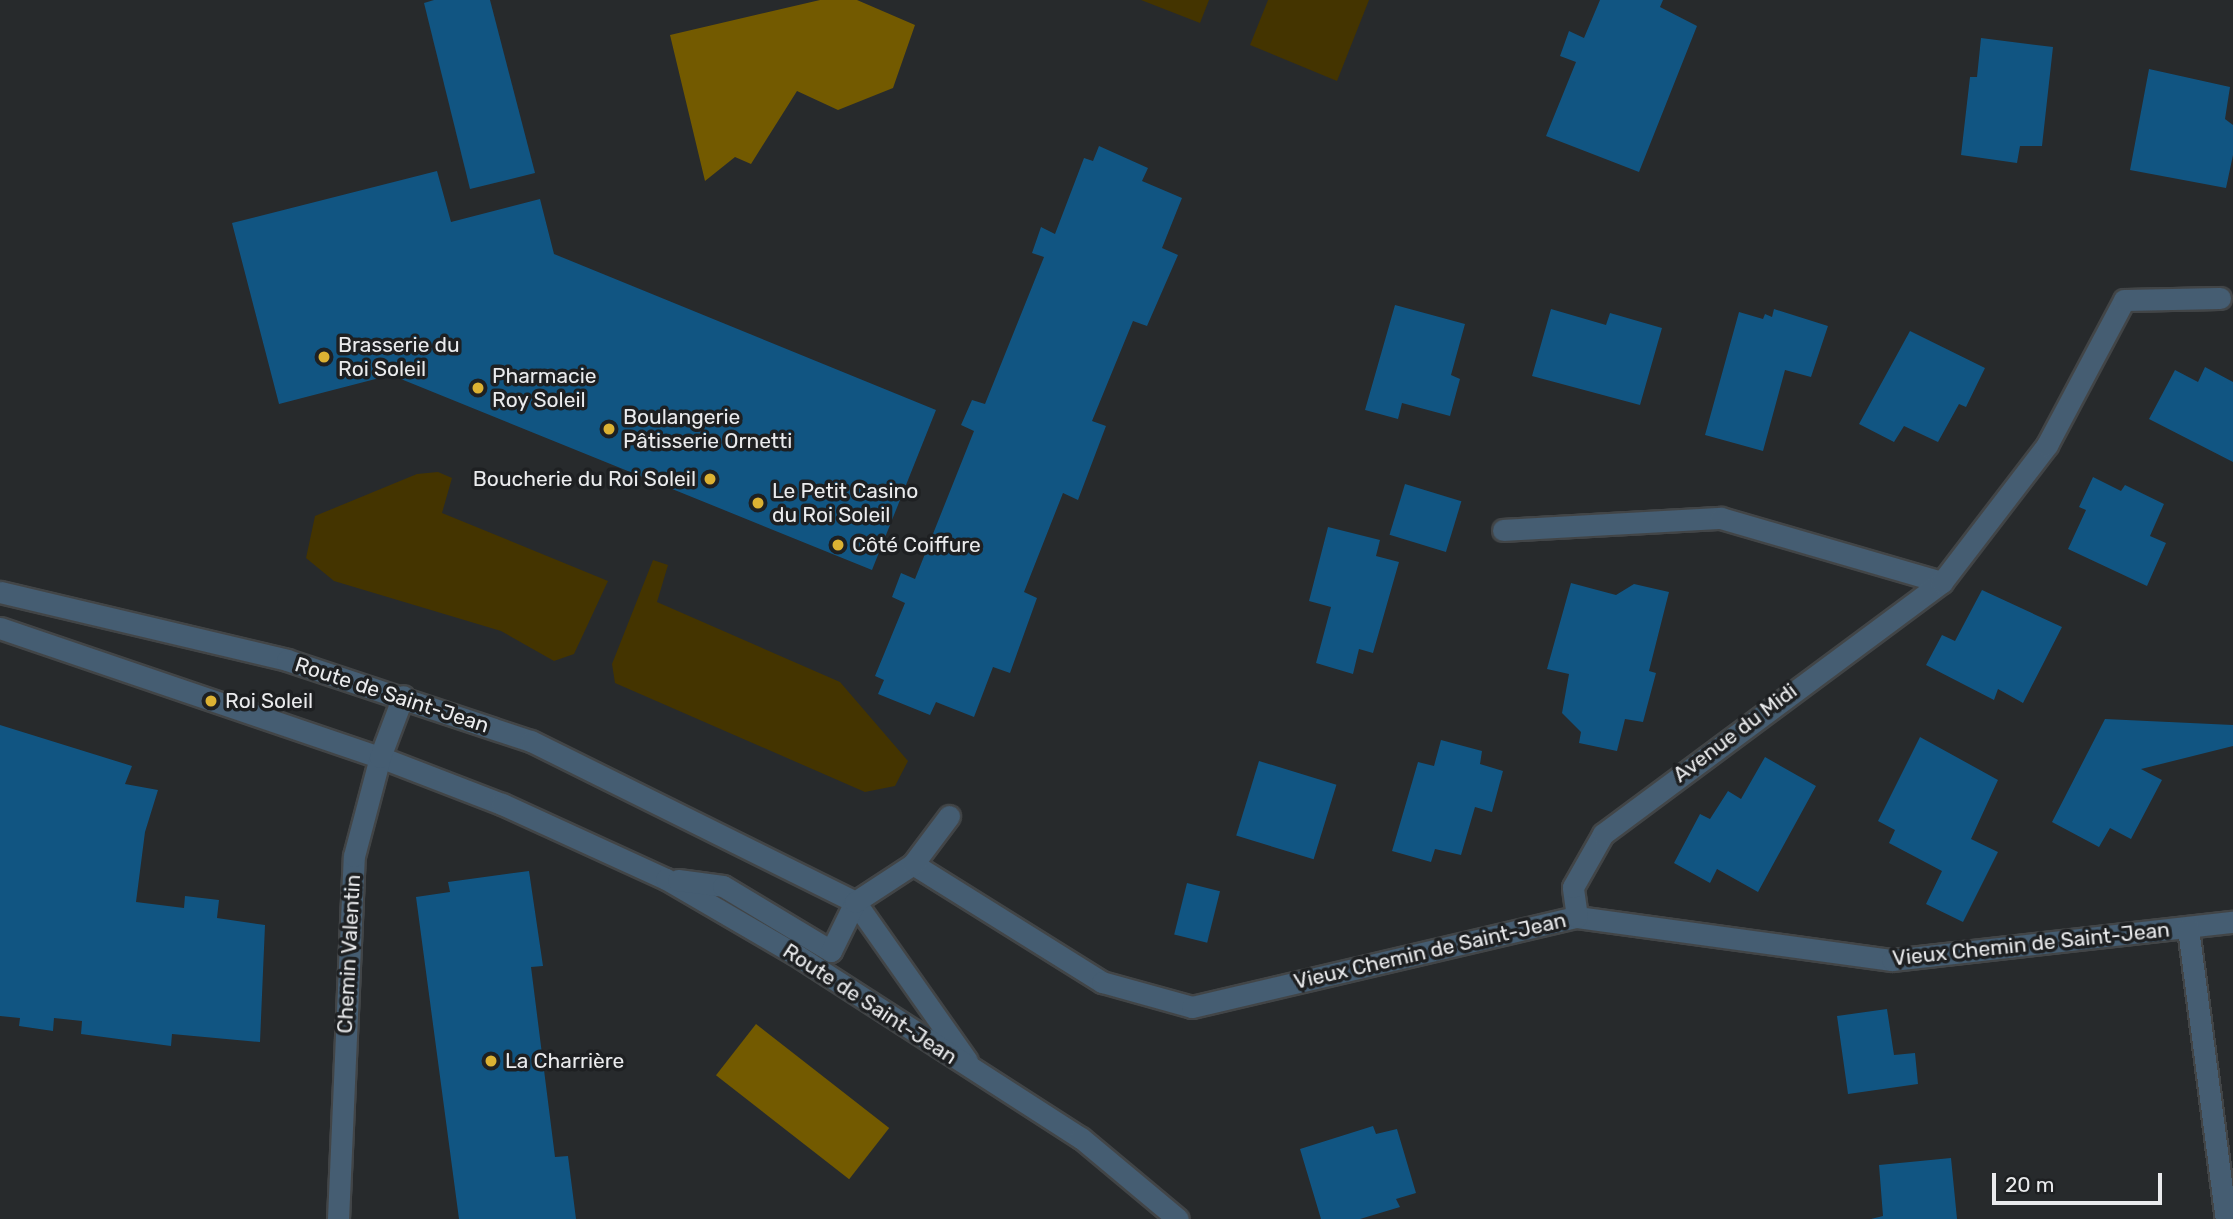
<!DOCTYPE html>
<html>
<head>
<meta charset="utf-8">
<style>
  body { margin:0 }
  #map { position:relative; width:2233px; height:1219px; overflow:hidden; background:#272a2c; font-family:Rubik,sans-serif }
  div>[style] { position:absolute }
  .green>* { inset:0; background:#443400 }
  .water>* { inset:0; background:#735a00; transform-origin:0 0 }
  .building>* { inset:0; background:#115582; transform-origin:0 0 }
  .roads { filter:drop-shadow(2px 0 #424547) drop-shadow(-2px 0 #424547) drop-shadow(0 2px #424547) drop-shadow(0 -2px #424547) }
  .minor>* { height:21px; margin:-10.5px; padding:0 10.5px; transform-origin:10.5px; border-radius:10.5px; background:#455d72 }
  .dots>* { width:19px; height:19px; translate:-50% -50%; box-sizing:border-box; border:4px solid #1e2022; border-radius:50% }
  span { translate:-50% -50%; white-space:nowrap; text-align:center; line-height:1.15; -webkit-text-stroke:7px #1e2022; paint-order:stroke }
  .poi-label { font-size:21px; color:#eaebed }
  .left { translate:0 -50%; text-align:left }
  .right { translate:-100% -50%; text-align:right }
  .street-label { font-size:21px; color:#eaebed }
  .scale { position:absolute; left:1992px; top:1173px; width:170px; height:32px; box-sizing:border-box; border:4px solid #eaebed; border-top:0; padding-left:9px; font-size:21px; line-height:24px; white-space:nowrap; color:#eaebed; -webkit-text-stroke:5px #1e2022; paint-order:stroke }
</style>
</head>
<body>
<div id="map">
  <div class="green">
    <div style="clip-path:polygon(1141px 0,1209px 0,1200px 23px)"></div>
    <div style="clip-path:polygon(1268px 0,1369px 0,1337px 81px,1250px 45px)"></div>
    <div style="clip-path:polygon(438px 472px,452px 478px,442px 513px,608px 581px,574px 654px,554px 661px,501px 631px,334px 581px,306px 558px,315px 516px,417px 474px)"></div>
    <div style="clip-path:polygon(653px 560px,668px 565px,657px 602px,840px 682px,908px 761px,895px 786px,865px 792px,615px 683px,612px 664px)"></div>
  </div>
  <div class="water">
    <div style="clip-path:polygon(820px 0,857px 0,915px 25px,893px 88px,838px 110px,797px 91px,751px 164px,735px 157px,705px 181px,670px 35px)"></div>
    <div style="left:756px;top:1024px;width:169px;height:65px;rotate:38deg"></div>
  </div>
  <div class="building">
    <div style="clip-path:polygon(434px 0,490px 0,535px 173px,470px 189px,424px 3px)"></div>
    <div style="clip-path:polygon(1600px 0,1663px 0,1660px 7px,1697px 26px,1639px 172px,1546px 136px,1576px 62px,1560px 56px,1569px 31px,1584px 38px)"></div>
    <div style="clip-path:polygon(1981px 38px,2053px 47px,2042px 146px,2020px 146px,2017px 163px,1961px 155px,1970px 77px,1977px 77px)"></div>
    <div style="clip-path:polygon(2149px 69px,2230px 87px,2225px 119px,2233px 125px,2233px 155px,2226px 188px,2130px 170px)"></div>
    <div style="clip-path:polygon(1099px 146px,1148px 168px,1142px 181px,1182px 198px,1162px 248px,1178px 255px,1147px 326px,1133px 321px,1092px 421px,1106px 426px,1078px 500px,1063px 493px,1024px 592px,1037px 598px,1010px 673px,993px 667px,974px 717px,936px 702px,930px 715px,878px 694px,884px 680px,875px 676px,905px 603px,892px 597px,901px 573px,915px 579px,974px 431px,961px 425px,972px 400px,985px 404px,1044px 257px,1032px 253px,1041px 227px,1055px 234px,1084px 158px,1093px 161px)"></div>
    <div style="clip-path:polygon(437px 171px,451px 222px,540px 199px,554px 254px,936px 410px,872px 570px,391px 375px,279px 404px,232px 223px)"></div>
    <div style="clip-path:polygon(1395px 305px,1465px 324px,1451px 375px,1460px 379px,1450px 416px,1402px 403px,1398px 419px,1365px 410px)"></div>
    <div style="clip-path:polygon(1551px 309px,1606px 325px,1610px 313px,1662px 328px,1640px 405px,1532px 376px)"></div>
    <div style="clip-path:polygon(1774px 309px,1828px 326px,1811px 377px,1785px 370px,1763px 451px,1705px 435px,1739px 312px,1763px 319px,1765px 314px,1772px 317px)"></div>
    <div style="clip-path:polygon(1910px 331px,1985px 368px,1966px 407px,1959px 404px,1938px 442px,1904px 426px,1894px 442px,1859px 424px)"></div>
    <div style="clip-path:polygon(2205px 367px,2233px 382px,2233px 462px,2149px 419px,2175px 370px,2198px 382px)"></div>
    <div style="clip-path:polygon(2093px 477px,2121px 491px,2125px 485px,2164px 504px,2150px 536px,2166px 543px,2147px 586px,2068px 549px,2086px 510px,2079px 507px)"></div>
    <div style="left:1405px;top:484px;width:59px;height:53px;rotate:17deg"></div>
    <div style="clip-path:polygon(1328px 527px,1380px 540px,1376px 556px,1399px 562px,1373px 653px,1359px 649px,1353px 674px,1316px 663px,1331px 607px,1309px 601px)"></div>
    <div style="clip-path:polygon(1571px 583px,1616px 595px,1634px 584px,1669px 592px,1649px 671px,1656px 673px,1643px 722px,1625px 719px,1617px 751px,1579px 743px,1581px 732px,1562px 713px,1569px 674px,1547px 669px)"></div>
    <div style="clip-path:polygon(1982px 590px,2062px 627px,2023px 703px,1998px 689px,1994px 700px,1926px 665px,1942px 635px,1955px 641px)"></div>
    <div style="clip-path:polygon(2105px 719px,2233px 725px,2233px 746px,2141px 769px,2162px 780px,2131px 839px,2110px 828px,2099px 847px,2052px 822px)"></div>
    <div style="clip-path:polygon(0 725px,132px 766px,125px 784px,158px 790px,145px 832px,136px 902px,184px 908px,185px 896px,219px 900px,217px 918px,265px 925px,260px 1042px,172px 1034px,171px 1046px,81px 1034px,82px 1021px,54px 1018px,53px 1031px,19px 1026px,20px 1018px,0 1016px)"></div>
    <div style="clip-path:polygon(1920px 737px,1998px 780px,1971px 839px,1998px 852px,1963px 922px,1926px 904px,1942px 871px,1889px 843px,1895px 830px,1878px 821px)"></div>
    <div style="clip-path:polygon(1441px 740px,1482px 751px,1480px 764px,1503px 771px,1492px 812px,1475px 807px,1461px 855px,1435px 849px,1431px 862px,1392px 851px,1418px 762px,1434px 766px)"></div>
    <div style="clip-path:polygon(1765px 757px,1816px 786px,1758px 892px,1717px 869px,1710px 883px,1674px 863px,1700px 814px,1710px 819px,1728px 791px,1741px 799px)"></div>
    <div style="left:1259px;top:761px;width:81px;height:78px;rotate:17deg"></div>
    <div style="clip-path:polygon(529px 871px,543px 966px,531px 967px,555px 1157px,568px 1156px,576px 1219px,459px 1219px,416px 897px,450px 892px,448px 882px)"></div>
    <div style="left:1187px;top:883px;width:34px;height:53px;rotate:14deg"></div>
    <div style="clip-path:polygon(1887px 1009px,1894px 1055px,1915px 1053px,1918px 1084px,1848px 1094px,1837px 1016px)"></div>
    <div style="clip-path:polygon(1373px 1126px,1376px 1134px,1397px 1129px,1416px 1193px,1396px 1199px,1400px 1207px,1360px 1219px,1321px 1219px,1300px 1149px)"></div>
    <div style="clip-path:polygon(1951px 1158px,1957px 1219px,1871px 1219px,1883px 1216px,1879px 1165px)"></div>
  </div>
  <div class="roads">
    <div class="minor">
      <div style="left:1503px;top:530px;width:218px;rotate:-3.2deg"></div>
      <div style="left:1721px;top:518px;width:230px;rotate:16.2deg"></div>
      <div style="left:0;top:592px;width:295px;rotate:13.3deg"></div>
      <div style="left:287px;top:660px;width:257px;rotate:18.4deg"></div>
      <div style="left:531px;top:741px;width:362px;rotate:26.4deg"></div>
      <div style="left:855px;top:902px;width:194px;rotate:54.8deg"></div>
      <div style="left:0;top:628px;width:401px;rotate:18.8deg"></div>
      <div style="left:380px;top:757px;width:131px;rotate:21.1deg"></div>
      <div style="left:502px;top:804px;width:180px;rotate:24.6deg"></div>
      <div style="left:666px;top:879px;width:149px;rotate:30.2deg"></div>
      <div style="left:795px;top:954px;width:340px;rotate:32.8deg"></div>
      <div style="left:1081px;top:1138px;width:126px;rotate:39.9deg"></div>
      <div style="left:913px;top:864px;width:223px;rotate:32deg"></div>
      <div style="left:1102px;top:982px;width:93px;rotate:15.5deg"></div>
      <div style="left:1192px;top:1007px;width:395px;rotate:-13.2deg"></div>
      <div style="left:1577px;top:917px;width:318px;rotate:7.8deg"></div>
      <div style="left:1892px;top:960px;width:343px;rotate:-6.4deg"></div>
      <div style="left:678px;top:880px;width:45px;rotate:7.6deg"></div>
      <div style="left:723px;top:886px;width:126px;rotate:31deg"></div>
      <div style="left:831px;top:951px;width:55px;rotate:-63.9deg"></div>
      <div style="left:855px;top:902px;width:69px;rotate:-33.2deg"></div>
      <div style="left:913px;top:864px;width:60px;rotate:-53.1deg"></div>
      <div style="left:1577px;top:917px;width:30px;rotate:-98deg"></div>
      <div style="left:1573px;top:887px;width:61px;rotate:-60.5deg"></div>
      <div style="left:1603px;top:834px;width:422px;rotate:-36.6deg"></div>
      <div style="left:1942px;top:582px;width:173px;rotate:-52.5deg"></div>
      <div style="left:2047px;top:445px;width:164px;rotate:-62deg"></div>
      <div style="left:2124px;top:300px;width:96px;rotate:-1.2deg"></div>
      <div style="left:2188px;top:928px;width:293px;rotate:82.6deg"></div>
      <div style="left:338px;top:1219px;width:363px;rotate:-87.5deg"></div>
      <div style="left:354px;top:856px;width:102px;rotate:-75.3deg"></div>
      <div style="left:380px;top:757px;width:65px;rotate:-69.3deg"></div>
    </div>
  </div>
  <div class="dots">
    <div style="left:324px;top:357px;background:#dcb233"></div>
    <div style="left:478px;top:388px;background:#dcb233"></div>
    <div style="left:609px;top:429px;background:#dcb233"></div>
    <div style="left:710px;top:479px;background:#dcb233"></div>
    <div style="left:758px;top:503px;background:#dcb233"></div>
    <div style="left:838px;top:545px;background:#dcb233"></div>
    <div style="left:211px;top:701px;background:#dcb233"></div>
    <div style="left:491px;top:1061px;background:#dcb233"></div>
  </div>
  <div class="poi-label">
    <span class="left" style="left:338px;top:357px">Brasserie du<br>Roi Soleil</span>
    <span class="left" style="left:492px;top:388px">Pharmacie<br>Roy Soleil</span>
    <span class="left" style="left:623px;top:429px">Boulangerie<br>Pâtisserie Ornetti</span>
    <span class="right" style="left:696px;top:479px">Boucherie du Roi Soleil</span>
    <span class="left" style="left:772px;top:503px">Le Petit Casino<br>du Roi Soleil</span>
    <span class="left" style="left:852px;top:545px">Côté Coiffure</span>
    <span class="left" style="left:225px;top:701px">Roi Soleil</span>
    <span class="left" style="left:505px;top:1061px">La Charrière</span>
  </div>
  <div class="street-label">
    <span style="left:392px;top:695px;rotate:18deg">Route de Saint-Jean</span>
    <span style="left:1735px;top:733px;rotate:-37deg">Avenue du Midi</span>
    <span style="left:2031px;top:944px;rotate:-6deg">Vieux Chemin de Saint-Jean</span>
    <span style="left:1430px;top:951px;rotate:-13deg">Vieux Chemin de Saint-Jean</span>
    <span style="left:349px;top:954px;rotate:-87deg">Chemin Valentin</span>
    <span style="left:870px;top:1004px;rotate:33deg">Route de Saint-Jean</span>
  </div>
  <div class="scale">20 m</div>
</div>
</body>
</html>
